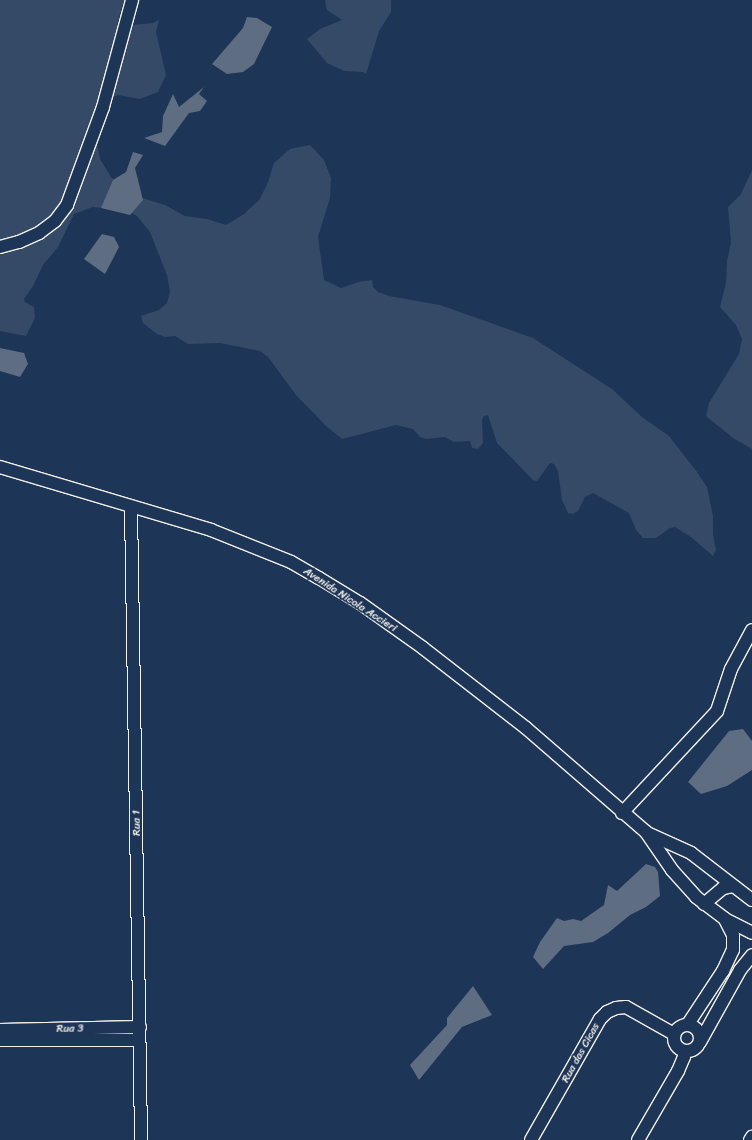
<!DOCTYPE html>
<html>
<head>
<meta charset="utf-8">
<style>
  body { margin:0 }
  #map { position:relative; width:752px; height:1140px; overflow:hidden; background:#1d3557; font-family:Sriracha,sans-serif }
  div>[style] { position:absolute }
  .green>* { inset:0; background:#354a67 }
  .water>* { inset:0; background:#5e6d82 }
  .roads { filter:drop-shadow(1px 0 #f4f1e8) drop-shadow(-1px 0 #f4f1e8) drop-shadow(0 1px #f4f1e8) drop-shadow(0 -1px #f4f1e8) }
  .minor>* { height:12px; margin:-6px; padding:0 6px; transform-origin:6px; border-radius:6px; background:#1d3557 }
  .minor>.ring { margin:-6px; padding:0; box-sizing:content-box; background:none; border:12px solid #1d3557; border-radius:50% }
  span { translate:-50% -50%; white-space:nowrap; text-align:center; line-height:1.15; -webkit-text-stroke:3.5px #1d3557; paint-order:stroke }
  .street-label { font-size:11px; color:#f4f1e8 }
</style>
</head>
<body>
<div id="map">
  <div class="green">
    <div style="clip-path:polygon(0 0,124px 0,117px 24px,121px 26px,153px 23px,159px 20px,156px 32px,166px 75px,158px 92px,140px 99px,118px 95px,100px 102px,92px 119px,100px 159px,111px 177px,126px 193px,165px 205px,185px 216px,207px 219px,226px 225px,244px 214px,260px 199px,268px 182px,274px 163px,290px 149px,310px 145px,324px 160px,331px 178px,330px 198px,318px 237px,324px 280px,341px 288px,358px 282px,372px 280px,373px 287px,378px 292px,389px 296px,440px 305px,533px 338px,612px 389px,642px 417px,669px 436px,697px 472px,707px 487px,713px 516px,713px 534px,716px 550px,713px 556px,691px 537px,675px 527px,670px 528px,656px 538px,643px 538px,636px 530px,629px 513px,593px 493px,585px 497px,578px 511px,573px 514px,568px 513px,562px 500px,558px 471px,554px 464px,550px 463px,537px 481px,533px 480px,497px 443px,488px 415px,484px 416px,482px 420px,483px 443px,478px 449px,472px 448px,470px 441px,454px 442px,445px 437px,426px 439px,420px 437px,413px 429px,396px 425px,342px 439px,326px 426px,296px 395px,268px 357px,260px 351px,220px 343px,188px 344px,175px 336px,165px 337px,157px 334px,143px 323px,141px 316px,159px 310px,167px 303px,170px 292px,167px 275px,150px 232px,137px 216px,128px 211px,93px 207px,74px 214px,58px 247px,43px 265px,33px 286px,24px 299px,25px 302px,34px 307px,35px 318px,26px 336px,0 331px)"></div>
    <div style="clip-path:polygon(325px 0,391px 0,391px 12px,379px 31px,366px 74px,363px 72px,344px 71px,327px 63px,307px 39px,320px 29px,342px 20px,327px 10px)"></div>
    <div style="clip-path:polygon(752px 170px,752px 449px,733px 438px,706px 416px,709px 403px,739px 354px,742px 339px,736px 325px,720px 307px,726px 283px,727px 261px,731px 243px,728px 207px,741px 194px)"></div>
  </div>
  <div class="water">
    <div style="clip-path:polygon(247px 17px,257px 18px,272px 27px,254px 64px,243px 72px,227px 74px,212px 64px,243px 28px)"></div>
    <div style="clip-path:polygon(204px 87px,199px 94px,207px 101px,200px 111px,189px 113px,165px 146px,144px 138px,162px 132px,163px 116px,173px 94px,179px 107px)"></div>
    <div style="clip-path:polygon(133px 152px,143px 155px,135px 168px,143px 200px,130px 215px,101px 208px,113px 180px,126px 172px)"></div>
    <div style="clip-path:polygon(102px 234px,114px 237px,119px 247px,105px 274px,84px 259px)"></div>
    <div style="clip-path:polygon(0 348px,24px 353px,28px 364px,20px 377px,0 371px)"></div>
    <div style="clip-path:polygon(743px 729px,752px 741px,752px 770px,727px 786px,701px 794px,688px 782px,729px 731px)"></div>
    <div style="clip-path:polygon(646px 864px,655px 867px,658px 872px,660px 896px,646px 907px,630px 915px,608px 933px,593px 942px,564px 946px,543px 969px,533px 957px,540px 942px,557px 918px,564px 921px,573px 919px,581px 921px,604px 905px,608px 885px,617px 891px)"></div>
    <div style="clip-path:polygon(473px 986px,492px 1015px,462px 1027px,419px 1080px,410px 1065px,447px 1025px,447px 1018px)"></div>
  </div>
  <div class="roads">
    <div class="minor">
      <div style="left:0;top:247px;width:20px;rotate:-15deg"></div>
      <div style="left:19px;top:242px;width:22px;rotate:-24deg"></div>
      <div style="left:39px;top:233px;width:20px;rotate:-37deg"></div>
      <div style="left:55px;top:221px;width:20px;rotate:-53deg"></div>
      <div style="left:67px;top:205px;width:104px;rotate:-69.8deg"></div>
      <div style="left:103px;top:107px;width:111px;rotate:-74.8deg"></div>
      <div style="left:0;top:467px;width:220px;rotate:16.6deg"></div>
      <div style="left:211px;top:530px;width:86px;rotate:21.8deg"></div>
      <div style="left:291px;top:562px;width:32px;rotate:30deg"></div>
      <div style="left:319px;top:578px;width:48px;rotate:31.4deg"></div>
      <div style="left:360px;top:603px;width:77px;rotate:35.5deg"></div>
      <div style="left:423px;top:648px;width:130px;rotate:37.8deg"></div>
      <div style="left:526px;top:728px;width:159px;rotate:40.9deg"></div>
      <div style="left:646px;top:832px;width:46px;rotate:55.6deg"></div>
      <div style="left:672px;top:870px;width:36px;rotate:48deg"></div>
      <div style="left:696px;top:897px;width:36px;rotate:37deg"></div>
      <div style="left:725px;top:919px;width:30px;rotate:27deg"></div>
      <div style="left:131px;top:507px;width:633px;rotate:89.09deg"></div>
      <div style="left:622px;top:813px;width:139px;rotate:-47deg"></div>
      <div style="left:717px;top:711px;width:44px;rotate:-71.6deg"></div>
      <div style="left:731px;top:669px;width:44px;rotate:-61.7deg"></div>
      <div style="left:647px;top:833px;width:48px;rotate:24.4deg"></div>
      <div style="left:691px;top:853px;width:77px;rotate:37.6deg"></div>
      <div style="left:704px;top:904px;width:25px;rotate:-40deg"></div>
      <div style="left:723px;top:888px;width:10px;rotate:-11deg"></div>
      <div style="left:688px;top:1024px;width:64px;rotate:-56.6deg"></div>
      <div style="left:723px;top:971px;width:23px;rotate:-65deg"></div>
      <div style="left:733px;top:950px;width:15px;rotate:-90deg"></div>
      <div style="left:733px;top:935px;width:18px;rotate:-117deg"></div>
      <div class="ring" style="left:674px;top:1025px;width:14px;height:14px"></div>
      <div style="left:0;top:1030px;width:140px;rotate:-1.2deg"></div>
      <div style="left:0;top:1040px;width:139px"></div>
      <div style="left:700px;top:1042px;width:82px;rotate:-60.9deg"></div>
      <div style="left:740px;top:970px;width:19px;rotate:-51deg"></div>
      <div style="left:531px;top:1140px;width:139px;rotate:-60.3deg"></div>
      <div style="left:600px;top:1019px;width:10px;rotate:-45deg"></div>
      <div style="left:607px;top:1012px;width:10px;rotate:-24deg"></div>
      <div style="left:616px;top:1008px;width:10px;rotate:-6deg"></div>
      <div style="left:626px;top:1007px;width:55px;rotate:29.4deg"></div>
      <div style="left:638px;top:1140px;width:80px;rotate:-59.9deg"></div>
      <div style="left:678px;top:1071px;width:15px;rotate:-67deg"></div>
      <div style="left:684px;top:1057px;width:6px;rotate:-90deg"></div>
      <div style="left:750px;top:1140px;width:4px;rotate:-56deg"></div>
    </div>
  </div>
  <div class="street-label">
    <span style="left:350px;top:600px;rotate:33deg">Avenida Nicola Accieri</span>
    <span style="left:137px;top:823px;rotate:-91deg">Rua 1</span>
    <span style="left:70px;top:1029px;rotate:-1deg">Rua 3</span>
    <span style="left:581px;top:1053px;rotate:-61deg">Rua das Cicas</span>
  </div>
</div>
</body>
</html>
